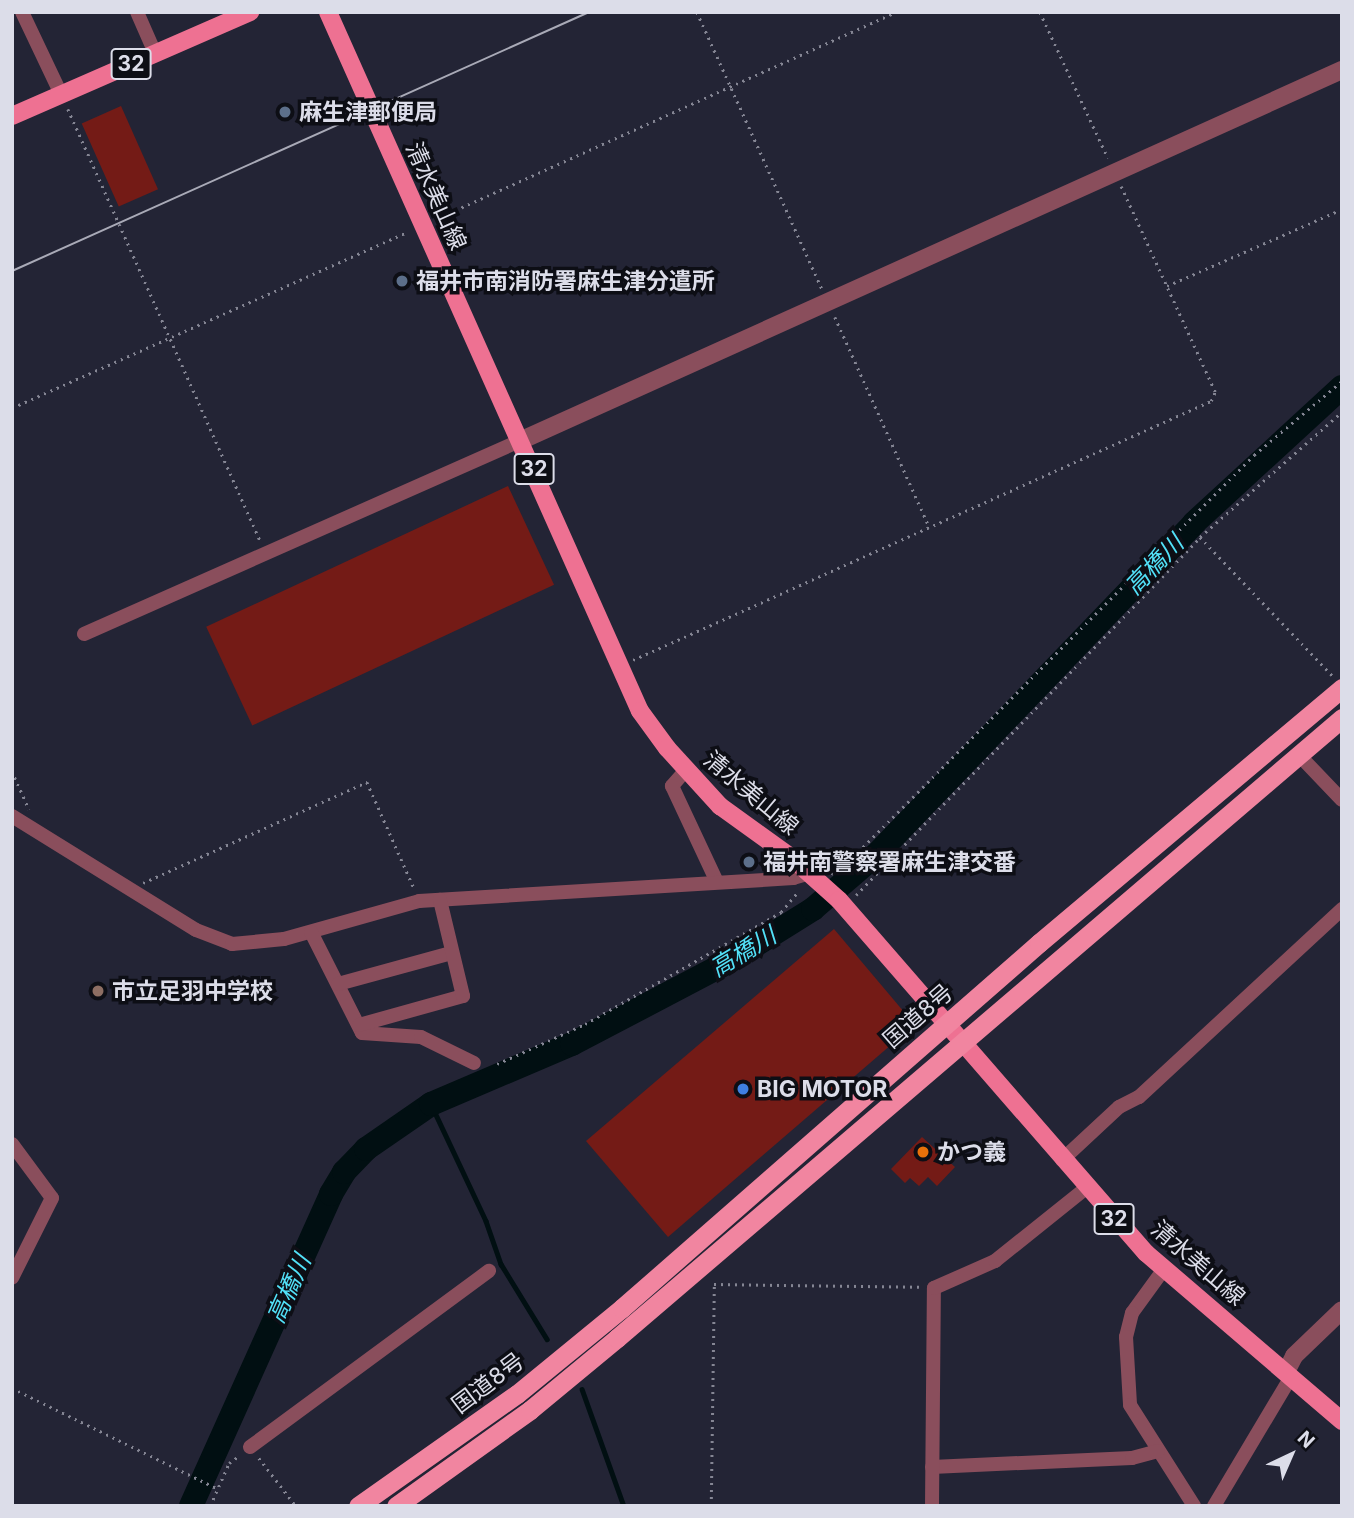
<!DOCTYPE html>
<html>
<head>
<meta charset="utf-8">
<style>
  body { margin:0 }
  #map { position:relative; width:1354px; height:1518px; overflow:hidden; background:#232435; font-family:Inter,"Noto Sans JP",sans-serif }
  div>[style] { position:absolute }
  .stream>* { height:4.5px; margin:-2.25px; padding:0 2.25px; transform-origin:2.25px; border-radius:2.25px; background:#010f12 }
  .river>* { height:24px; margin:-12px; padding:0 12px; transform-origin:12px; border-radius:12px; background:#010f12 }
  .building>* { inset:0; background:#741b16; transform-origin:0 0 }
  .path>* { height:2.5px; margin-top:-1.25px; transform-origin:0; background:repeating-linear-gradient(90deg,#858694 0 2px,transparent 0 7px) }
  .minor>* { height:14px; margin:-7px; padding:0 7px; transform-origin:7px; border-radius:7px; background:#8a4e5c }
  .tertiary>* { height:18px; margin:-9px; padding:0 9px; transform-origin:9px; border-radius:9px; background:#8a4e5c }
  .primary>* { height:18px; margin:-9px; padding:0 9px; transform-origin:9px; border-radius:9px; background:#ee7192 }
  .trunk>* { height:19px; margin:-9.5px; padding:0 9.5px; transform-origin:9.5px; border-radius:9.5px; background:#f185a0 }
  .tram>* { height:2px; margin:-1px; padding:0 1px; transform-origin:1px; border-radius:1px; background:#a9aab7 }
  .dots>* { width:19px; height:19px; translate:-50% -50%; box-sizing:border-box; border:4px solid #0d0e15; border-radius:50% }
  span { translate:-50% -50%; white-space:nowrap; text-align:center; line-height:1.15; -webkit-text-stroke:7px #0d0e15; paint-order:stroke }
  .shield-label span { padding:2px 5px; background:#0d0e15; border:2px solid; border-radius:5px; -webkit-text-stroke-width:0 }
  .shield-label { font-size:21px; color:#dcdde9; font-weight:700 }
  .poi-label { font-size:23px; color:#dcdde9; font-weight:700 }
  .left { translate:0 -50%; text-align:left }
  .street-label { font-size:23px; color:#dcdde9 }
  .water-label { font-size:24px; color:#52e1f8; font-style:italic }
  .frame { position:absolute; inset:0; border:14px solid #dcdde9; pointer-events:none }
  .north { position:absolute; left:1256px; top:1420px; width:70px; height:70px; -webkit-text-stroke:5px #0d0e15; paint-order:stroke; rotate:44deg; font-size:19px; font-weight:700; line-height:28px; text-align:center; color:#dcdde9 }
  .north::after { content:''; display:block; margin:auto; width:24px; height:32px; background:#dcdde9; clip-path:polygon(50% 0,100% 100%,50% 72%,0 100%) }
</style>
</head>
<body>
<div id="map">
  <div class="stream">
    <div style="left:431px;top:1104px;width:129px;rotate:64.8deg"></div>
    <div style="left:486px;top:1221px;width:46px;rotate:70.8deg"></div>
    <div style="left:501px;top:1264px;width:88px;rotate:58.5deg"></div>
    <div style="left:582px;top:1389px;width:124px;rotate:70.3deg"></div>
  </div>
  <div class="river">
    <div style="left:191px;top:1506px;width:342px;rotate:-65.8deg"></div>
    <div style="left:331px;top:1194px;width:26px;rotate:-59deg"></div>
    <div style="left:344px;top:1172px;width:32px;rotate:-46deg"></div>
    <div style="left:366px;top:1149px;width:79px;rotate:-34.7deg"></div>
    <div style="left:431px;top:1104px;width:153px;rotate:-23.1deg"></div>
    <div style="left:572px;top:1044px;width:176px;rotate:-27.7deg"></div>
    <div style="left:728px;top:962px;width:100px;rotate:-31.9deg"></div>
    <div style="left:813px;top:909px;width:84px;rotate:-40.7deg"></div>
    <div style="left:877px;top:854px;width:458px;rotate:-46.2deg"></div>
    <div style="left:1194px;top:523px;width:201px;rotate:-42.6deg"></div>
  </div>
  <div class="building">
    <div style="left:121px;top:106px;width:91px;height:43px;rotate:66deg"></div>
    <div style="left:508px;top:486px;width:109px;height:333px;rotate:65deg"></div>
    <div style="clip-path:polygon(834px 929px,904px 1012px,899px 1038px,668px 1237px,586px 1141px)"></div>
    <div style="clip-path:polygon(922px 1137px,955px 1167px,937px 1186px,928px 1177px,919px 1186px,910px 1178px,905px 1183px,891px 1169px)"></div>
  </div>
  <div class="path">
    <div style="left:697px;top:12px;width:304px;rotate:65.7deg"></div>
    <div style="left:1040px;top:12px;width:161px;rotate:65deg"></div>
    <div style="left:68px;top:109px;width:473px;rotate:66deg"></div>
    <div style="left:436px;top:219px;width:504px;rotate:-24.23deg"></div>
    <div style="left:1167px;top:286px;width:191px;rotate:-23.7deg"></div>
    <div style="left:835px;top:317px;width:231px;rotate:65.8deg"></div>
    <div style="left:12px;top:408px;width:433px;rotate:-24deg"></div>
    <div style="left:1200px;top:537px;width:192px;rotate:46.3deg"></div>
    <div style="left:633px;top:660px;width:633px;rotate:-24.14deg"></div>
    <div style="left:1211px;top:401px;width:10px;rotate:-66deg"></div>
    <div style="left:1215px;top:392px;width:226px;rotate:-114.6deg"></div>
    <div style="left:12px;top:771px;width:42px;rotate:65.9deg"></div>
    <div style="left:831px;top:874px;width:28px;rotate:-38deg"></div>
    <div style="left:853px;top:857px;width:568px;rotate:-45.07deg"></div>
    <div style="left:1254px;top:455px;width:115px;rotate:-40.1deg"></div>
    <div style="left:143px;top:883px;width:246px;rotate:-24.3deg"></div>
    <div style="left:367px;top:782px;width:116px;rotate:66.1deg"></div>
    <div style="left:856px;top:895px;width:496px;rotate:-46.1deg"></div>
    <div style="left:1200px;top:537px;width:189px;rotate:-41.4deg"></div>
    <div style="left:497px;top:1064px;width:97px;rotate:-24.4deg"></div>
    <div style="left:585px;top:1024px;width:226px;rotate:-29.7deg"></div>
    <div style="left:781px;top:912px;width:26px;rotate:-50deg"></div>
    <div style="left:12px;top:1388px;width:229px;rotate:26.1deg"></div>
    <div style="left:259px;top:1458px;width:61px;rotate:52.4deg"></div>
    <div style="left:210px;top:1506px;width:47px;rotate:-66.2deg"></div>
    <div style="left:229px;top:1463px;width:12px;rotate:-35deg"></div>
    <div style="left:711px;top:1506px;width:222px;rotate:-89.2deg"></div>
    <div style="left:714px;top:1284px;width:205px;rotate:0.8deg"></div>
  </div>
  <div class="minor">
    <div style="left:22px;top:12px;width:91px;rotate:64.6deg"></div>
    <div style="left:137px;top:12px;width:45px;rotate:66.3deg"></div>
    <div style="left:84px;top:634px;width:479px;rotate:-23.9deg"></div>
    <div style="left:1299px;top:755px;width:62px;rotate:46.3deg"></div>
    <div style="left:685px;top:771px;width:20px;rotate:131deg"></div>
    <div style="left:672px;top:786px;width:106px;rotate:64.9deg"></div>
    <div style="left:12px;top:816px;width:216px;rotate:31.8deg"></div>
    <div style="left:196px;top:930px;width:39px;rotate:21deg"></div>
    <div style="left:232px;top:944px;width:52px;rotate:-5.5deg"></div>
    <div style="left:284px;top:939px;width:140px;rotate:-15.7deg"></div>
    <div style="left:419px;top:901px;width:375px;rotate:-3.5deg"></div>
    <div style="left:793px;top:878px;width:18px;rotate:-16deg"></div>
    <div style="left:311px;top:932px;width:113px;rotate:63.2deg"></div>
    <div style="left:362px;top:1033px;width:59px;rotate:3.9deg"></div>
    <div style="left:421px;top:1037px;width:59px;rotate:26.1deg"></div>
    <div style="left:338px;top:984px;width:117px;rotate:-15.3deg"></div>
    <div style="left:359px;top:1025px;width:108px;rotate:-15.6deg"></div>
    <div style="left:463px;top:996px;width:99px;rotate:-103.5deg"></div>
    <div style="left:12px;top:1144px;width:67px;rotate:53.5deg"></div>
    <div style="left:52px;top:1198px;width:89px;rotate:116.6deg"></div>
    <div style="left:1062px;top:1160px;width:78px;rotate:-42.9deg"></div>
    <div style="left:1119px;top:1107px;width:22px;rotate:-27deg"></div>
    <div style="left:1139px;top:1097px;width:277px;rotate:-42.8deg"></div>
    <div style="left:1164px;top:1269px;width:54px;rotate:126deg"></div>
    <div style="left:1132px;top:1313px;width:25px;rotate:104deg"></div>
    <div style="left:1126px;top:1337px;width:68px;rotate:86.6deg"></div>
    <div style="left:1130px;top:1405px;width:120px;rotate:57.6deg"></div>
    <div style="left:250px;top:1447px;width:297px;rotate:-36.4deg"></div>
    <div style="left:932px;top:1467px;width:200px;rotate:-2.6deg"></div>
    <div style="left:1132px;top:1458px;width:27px;rotate:-15deg"></div>
    <div style="left:932px;top:1506px;width:218px;rotate:-89.5deg"></div>
    <div style="left:934px;top:1288px;width:67px;rotate:-23.9deg"></div>
    <div style="left:995px;top:1261px;width:117px;rotate:-38.7deg"></div>
    <div style="left:1214px;top:1506px;width:147px;rotate:-59.2deg"></div>
    <div style="left:1289px;top:1380px;width:10px;rotate:-101deg"></div>
  </div>
  <div class="tertiary">
    <div style="left:522px;top:440px;width:900px;rotate:-24.29deg"></div>
    <div style="left:1287px;top:1370px;width:16px;rotate:-63deg"></div>
    <div style="left:1294px;top:1356px;width:66px;rotate:-43.8deg"></div>
  </div>
  <div class="primary">
    <div style="left:328px;top:12px;width:765px;rotate:65.95deg"></div>
    <div style="left:640px;top:711px;width:46px;rotate:53.9deg"></div>
    <div style="left:667px;top:748px;width:79px;rotate:47.6deg"></div>
    <div style="left:720px;top:806px;width:89px;rotate:35.8deg"></div>
    <div style="left:792px;top:858px;width:63px;rotate:41.8deg"></div>
    <div style="left:839px;top:900px;width:468px;rotate:49deg"></div>
    <div style="left:1146px;top:1253px;width:258px;rotate:40.6deg"></div>
    <div style="left:12px;top:116px;width:260px;rotate:-23.6deg"></div>
  </div>
  <div class="trunk">
    <div style="left:358px;top:1506px;width:194px;rotate:-35.2deg"></div>
    <div style="left:517px;top:1394px;width:136px;rotate:-39.3deg"></div>
    <div style="left:622px;top:1308px;width:554px;rotate:-41.2deg"></div>
    <div style="left:1039px;top:943px;width:396px;rotate:-40.1deg"></div>
    <div style="left:396px;top:1506px;width:165px;rotate:-35.6deg"></div>
    <div style="left:530px;top:1410px;width:113px;rotate:-39.6deg"></div>
    <div style="left:617px;top:1338px;width:954px;rotate:-40.54deg"></div>
  </div>
  <div class="tram">
    <div style="left:12px;top:271px;width:632px;rotate:-24.17deg"></div>
  </div>
  <div class="dots">
    <div style="left:285px;top:112px;background:#5c6f8a"></div>
    <div style="left:402px;top:281px;background:#5c6f8a"></div>
    <div style="left:749px;top:862px;background:#5c6f8a"></div>
    <div style="left:98px;top:991px;background:#8d6e63"></div>
    <div style="left:743px;top:1089px;background:#3f7fe0"></div>
    <div style="left:923px;top:1152px;background:#e8710a"></div>
  </div>
  <div class="shield-label">
    <span style="left:131px;top:64px">32</span>
    <span style="left:534px;top:469px">32</span>
    <span style="left:1114px;top:1219px">32</span>
  </div>
  <div class="poi-label">
    <span class="left" style="left:299px;top:112px">麻生津郵便局</span>
    <span class="left" style="left:416px;top:281px">福井市南消防署麻生津分遣所</span>
    <span class="left" style="left:763px;top:862px">福井南警察署麻生津交番</span>
    <span class="left" style="left:112px;top:991px">市立足羽中学校</span>
    <span class="left" style="left:757px;top:1089px">BIG MOTOR</span>
    <span class="left" style="left:937px;top:1152px">かつ義</span>
  </div>
  <div class="street-label">
    <span style="left:436px;top:196px;rotate:66deg">清水美山線</span>
    <span style="left:751px;top:793px;rotate:40deg">清水美山線</span>
    <span style="left:918px;top:1016px;rotate:-41deg">国道8号</span>
    <span style="left:1198px;top:1263px;rotate:41deg">清水美山線</span>
    <span style="left:488px;top:1383px;rotate:-37deg">国道8号</span>
  </div>
  <div class="water-label">
    <span style="left:1154px;top:565px;rotate:-46deg">高橋川</span>
    <span style="left:743px;top:952px;rotate:-31deg">高橋川</span>
    <span style="left:289px;top:1289px;rotate:-66deg">高橋川</span>
  </div>
  <div class="frame"></div>
  <div class="north">N</div>
</div>
</body>
</html>
